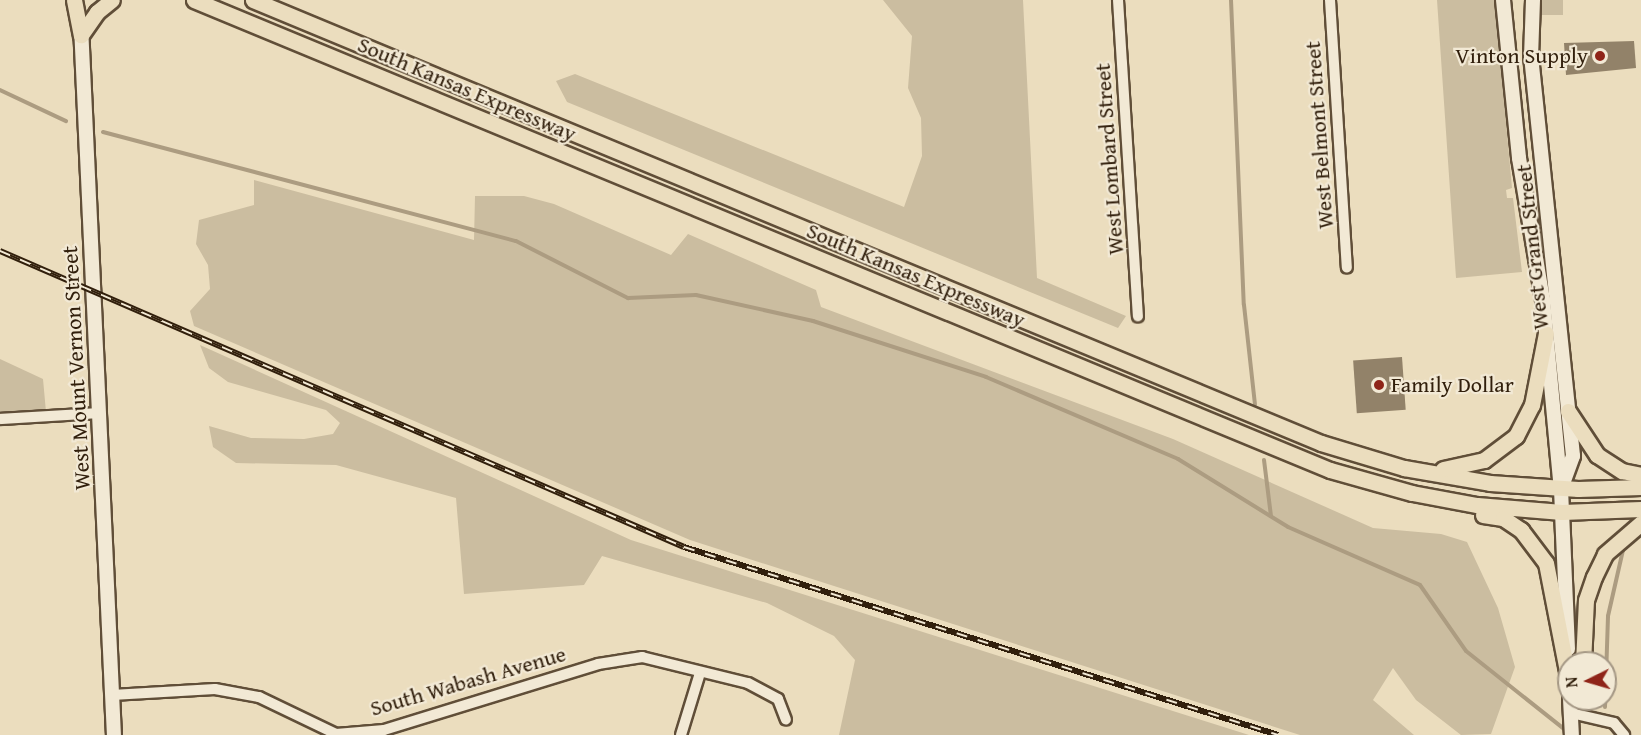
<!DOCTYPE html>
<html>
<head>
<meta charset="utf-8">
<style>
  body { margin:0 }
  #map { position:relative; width:1641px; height:735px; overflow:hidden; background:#ebddbe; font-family:"Gentium Book Plus",serif }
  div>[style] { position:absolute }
  .green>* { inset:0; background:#cbbda0; transform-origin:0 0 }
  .stream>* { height:4px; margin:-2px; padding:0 2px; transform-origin:2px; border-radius:2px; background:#ac9c81 }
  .building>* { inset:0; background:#928269; transform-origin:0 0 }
  .roads { filter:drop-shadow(2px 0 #604e38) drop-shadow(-2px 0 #604e38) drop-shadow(0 2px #604e38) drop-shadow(0 -2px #604e38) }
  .street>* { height:10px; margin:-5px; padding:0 5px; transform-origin:5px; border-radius:5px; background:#f2e9d5 }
  .secondary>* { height:14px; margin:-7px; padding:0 7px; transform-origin:7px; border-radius:7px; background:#f2e9d5 }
  .primary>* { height:15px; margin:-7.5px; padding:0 7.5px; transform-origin:7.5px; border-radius:7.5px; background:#ebddbe }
  .rail>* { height:6px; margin-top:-3px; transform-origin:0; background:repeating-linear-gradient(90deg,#f2e9d5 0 11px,#311f0c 0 22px); box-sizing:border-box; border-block:2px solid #311f0c }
  .dots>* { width:16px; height:16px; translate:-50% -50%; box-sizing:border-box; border:3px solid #f2e9d5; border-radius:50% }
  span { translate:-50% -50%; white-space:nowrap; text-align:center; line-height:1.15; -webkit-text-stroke:4.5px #f2e9d5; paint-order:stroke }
  .poi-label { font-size:22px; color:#311f0c }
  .right { translate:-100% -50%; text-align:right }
  .left { translate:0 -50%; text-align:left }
  .street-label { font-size:22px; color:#311f0c }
  .north { position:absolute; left:1557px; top:651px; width:60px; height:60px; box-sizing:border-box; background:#f2e9d5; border:2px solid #a59885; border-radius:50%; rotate:265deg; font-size:16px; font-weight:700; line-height:24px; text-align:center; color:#311f0c }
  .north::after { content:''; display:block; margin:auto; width:21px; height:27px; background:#8f2418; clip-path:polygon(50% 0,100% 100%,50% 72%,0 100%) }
</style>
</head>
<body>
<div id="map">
  <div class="green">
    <div style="clip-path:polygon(883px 0,1023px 0,1037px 278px,1126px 316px,1118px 328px,567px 102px,556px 81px,575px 74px,904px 207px,922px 156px,921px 118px,908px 88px,912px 36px)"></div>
    <div style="clip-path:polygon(1437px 0,1495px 0,1512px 188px,1506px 190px,1507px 198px,1513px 198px,1522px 272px,1456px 278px)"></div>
    <div style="left:1535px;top:0;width:28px;height:15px"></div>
    <div style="clip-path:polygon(254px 180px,474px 240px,475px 196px,524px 196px,554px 204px,671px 255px,688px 234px,816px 290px,821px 307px,1173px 439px,1373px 528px,1441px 534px,1467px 542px,1498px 608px,1515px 667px,1491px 734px,1461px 735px,1416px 700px,1393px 668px,1373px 700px,1414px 735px,1300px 735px,690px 540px,194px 326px,190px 311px,210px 289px,208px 265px,196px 244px,199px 220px,254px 205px)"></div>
    <div style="clip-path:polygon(200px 345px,631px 540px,1249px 735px,839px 735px,855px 660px,834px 636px,767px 603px,602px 556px,584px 585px,464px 594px,456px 498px,336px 465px,236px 463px,213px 447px,209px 426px,251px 438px,304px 439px,333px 434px,340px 423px,326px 410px,228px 382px,209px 368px)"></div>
    <div style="clip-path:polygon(0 359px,43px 379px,46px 412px,0 414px)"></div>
  </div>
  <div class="stream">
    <div style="left:1231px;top:0;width:305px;rotate:87.6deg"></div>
    <div style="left:1244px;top:305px;width:100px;rotate:83.7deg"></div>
    <div style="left:0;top:90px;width:73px;rotate:25.2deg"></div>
    <div style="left:103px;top:132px;width:427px;rotate:14.8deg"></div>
    <div style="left:516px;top:241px;width:126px;rotate:27deg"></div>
    <div style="left:628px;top:298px;width:68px;rotate:-2.5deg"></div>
    <div style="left:696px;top:295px;width:120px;rotate:12.5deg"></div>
    <div style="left:813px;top:321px;width:182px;rotate:17.9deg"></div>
    <div style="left:986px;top:377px;width:209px;rotate:23.1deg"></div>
    <div style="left:1178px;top:459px;width:129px;rotate:31.7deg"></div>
    <div style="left:1288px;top:527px;width:144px;rotate:23.7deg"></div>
    <div style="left:1420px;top:585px;width:80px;rotate:55.1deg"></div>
    <div style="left:1466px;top:651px;width:130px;rotate:38.5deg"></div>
    <div style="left:1264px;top:460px;width:56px;rotate:82.9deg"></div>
    <div style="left:1605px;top:707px;width:91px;rotate:-88.1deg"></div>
    <div style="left:1608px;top:616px;width:68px;rotate:-77.2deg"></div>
  </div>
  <div class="building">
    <div style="clip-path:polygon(1634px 41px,1636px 68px,1566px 75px,1564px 43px)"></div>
    <div style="left:1402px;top:357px;width:53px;height:49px;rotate:86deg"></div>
  </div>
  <div class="roads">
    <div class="street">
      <div style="left:1118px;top:0;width:317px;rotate:86.4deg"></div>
      <div style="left:1330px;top:0;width:268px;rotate:86.4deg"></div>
      <div style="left:0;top:419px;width:99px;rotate:-3.5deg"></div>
      <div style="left:112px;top:695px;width:103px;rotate:-3.3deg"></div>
      <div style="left:215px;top:689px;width:45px;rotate:10.3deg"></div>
      <div style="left:259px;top:697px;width:85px;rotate:25.7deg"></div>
      <div style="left:336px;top:734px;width:48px;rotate:-4.8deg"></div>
      <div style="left:384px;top:730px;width:224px;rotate:-17.1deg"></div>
      <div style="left:598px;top:664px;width:45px;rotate:-9deg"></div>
      <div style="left:642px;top:657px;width:109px;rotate:13.8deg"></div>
      <div style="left:748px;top:683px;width:34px;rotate:28deg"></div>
      <div style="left:778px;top:699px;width:22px;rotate:69deg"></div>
      <div style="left:1571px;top:713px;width:44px;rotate:13.1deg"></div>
      <div style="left:1614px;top:723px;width:16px;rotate:50deg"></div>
      <div style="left:681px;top:735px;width:65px;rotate:-73deg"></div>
    </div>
    <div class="secondary">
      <div style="left:1503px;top:0;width:159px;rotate:84.2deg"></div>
      <div style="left:1519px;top:158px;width:144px;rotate:80.4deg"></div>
      <div style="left:1543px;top:300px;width:190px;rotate:84.6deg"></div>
      <div style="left:1561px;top:489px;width:160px;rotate:87.5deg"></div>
      <div style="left:1533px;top:0;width:56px;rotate:92deg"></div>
      <div style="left:1531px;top:56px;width:402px;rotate:84deg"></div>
      <div style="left:1573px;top:456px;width:33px;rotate:110deg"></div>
      <div style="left:81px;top:26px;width:710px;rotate:87.34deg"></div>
      <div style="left:1570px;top:699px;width:36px;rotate:87deg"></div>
    </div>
    <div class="primary">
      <div style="left:74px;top:0;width:36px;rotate:79deg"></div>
      <div style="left:194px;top:0;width:1229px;rotate:22.48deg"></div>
      <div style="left:1330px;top:470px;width:85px;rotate:15.7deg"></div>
      <div style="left:1412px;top:493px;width:66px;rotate:10.5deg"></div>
      <div style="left:1477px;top:505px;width:85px;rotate:4.7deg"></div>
      <div style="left:1562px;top:512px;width:79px;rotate:-2.2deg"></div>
      <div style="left:253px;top:0;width:1156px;rotate:22.53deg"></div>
      <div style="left:1321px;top:443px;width:87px;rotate:16.8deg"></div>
      <div style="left:1404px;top:468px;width:87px;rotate:9.9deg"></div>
      <div style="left:1490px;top:483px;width:88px;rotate:3.9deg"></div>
      <div style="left:1578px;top:489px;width:63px;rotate:-1.8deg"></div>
      <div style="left:81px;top:35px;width:28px;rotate:-55deg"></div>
      <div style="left:97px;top:12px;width:19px;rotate:-39deg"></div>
      <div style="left:1568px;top:411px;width:53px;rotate:56.6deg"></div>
      <div style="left:1597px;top:455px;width:30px;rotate:33deg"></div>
      <div style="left:1622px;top:471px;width:19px;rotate:12deg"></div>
      <div style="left:1443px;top:469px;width:42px;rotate:-12.4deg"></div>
      <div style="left:1484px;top:460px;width:40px;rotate:-37deg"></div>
      <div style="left:1516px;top:436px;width:35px;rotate:-63deg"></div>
      <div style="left:1532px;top:405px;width:73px;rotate:-79deg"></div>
      <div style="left:1483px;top:515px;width:20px;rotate:9deg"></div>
      <div style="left:1503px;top:518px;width:22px;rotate:34deg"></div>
      <div style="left:1521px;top:530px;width:41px;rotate:52.9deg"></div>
      <div style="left:1546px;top:563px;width:120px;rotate:79deg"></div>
      <div style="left:1583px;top:663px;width:63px;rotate:-87.3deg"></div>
      <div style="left:1586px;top:600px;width:24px;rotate:-71deg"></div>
      <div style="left:1594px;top:577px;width:25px;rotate:-64deg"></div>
      <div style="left:1605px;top:554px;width:48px;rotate:-40.7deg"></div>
    </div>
  </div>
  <div class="rail">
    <div style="left:0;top:251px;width:745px;rotate:23.4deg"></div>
    <div style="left:684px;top:547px;width:623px;rotate:17.56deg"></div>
  </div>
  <div class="dots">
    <div style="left:1600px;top:56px;background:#8f2418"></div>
    <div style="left:1379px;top:385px;background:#8f2418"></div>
  </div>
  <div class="poi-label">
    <span class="right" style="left:1588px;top:56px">Vinton Supply</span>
    <span class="left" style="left:1391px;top:385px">Family Dollar</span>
  </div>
  <div class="street-label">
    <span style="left:467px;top:89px;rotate:23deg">South Kansas Expressway</span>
    <span style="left:1319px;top:135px;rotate:-94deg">West Belmont Street</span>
    <span style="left:1109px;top:159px;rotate:-94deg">West Lombard Street</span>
    <span style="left:1532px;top:247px;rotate:-96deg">West Grand Street</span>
    <span style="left:916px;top:275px;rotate:23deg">South Kansas Expressway</span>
    <span style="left:76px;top:368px;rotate:-93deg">West Mount Vernon Street</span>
    <span style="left:468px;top:681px;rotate:-16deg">South Wabash Avenue</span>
  </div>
  <div class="north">N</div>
</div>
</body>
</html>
